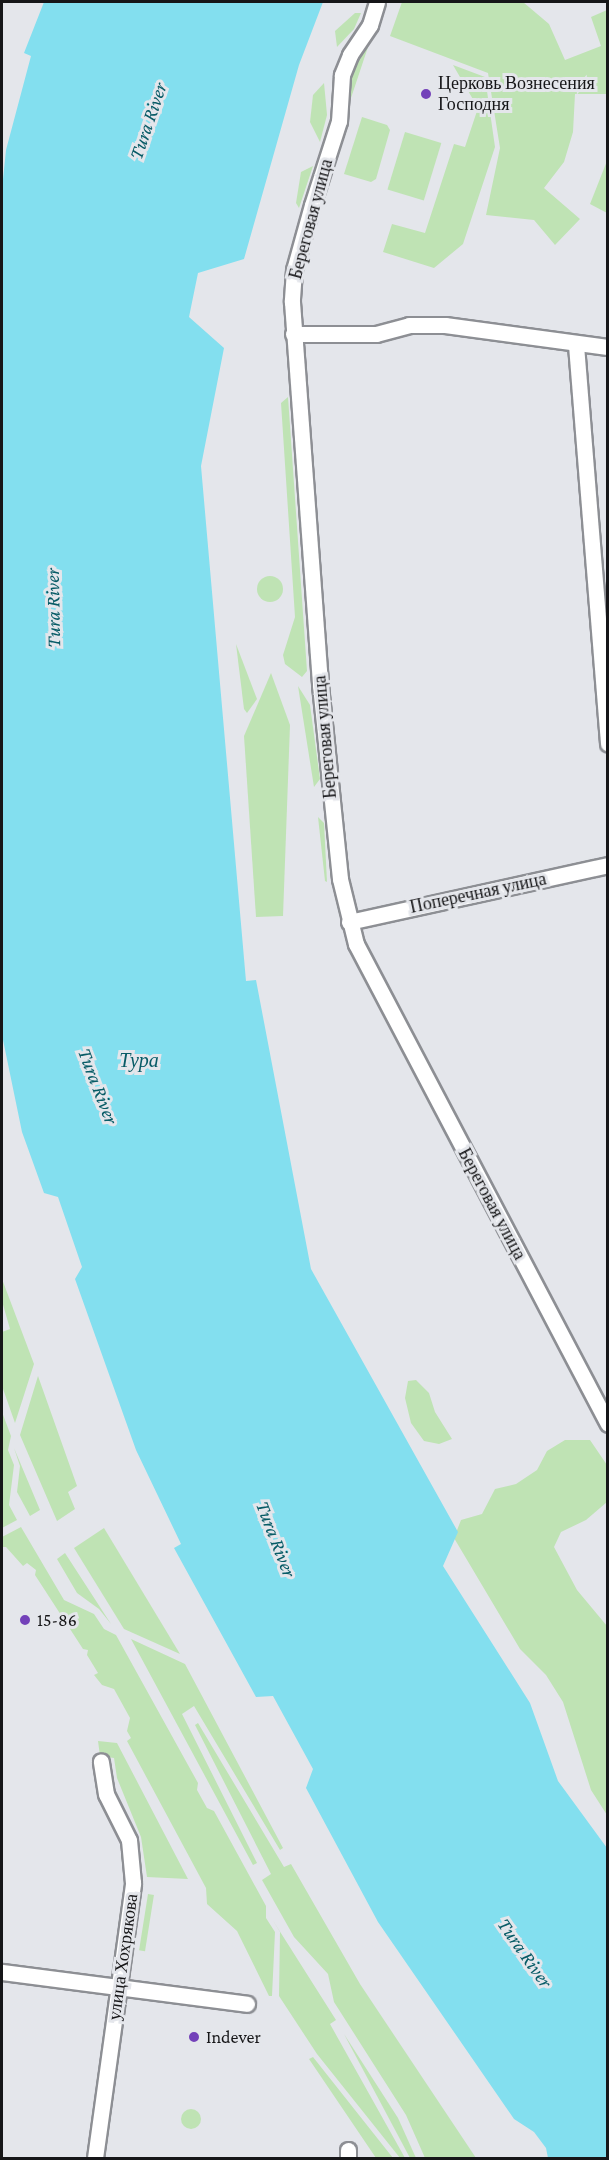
<!DOCTYPE html>
<html>
<head>
<meta charset="utf-8">
<style>
  body { margin:0 }
  #map { position:relative; width:609px; height:2160px; overflow:hidden; background:#e4e6eb; font-family:"Crimson Pro",serif }
  div>[style] { position:absolute }
  .green>* { inset:0; background:#bfe3b4; transform-origin:0 0 }
  .round { border-radius:50% }
  .water>* { inset:0; background:#83dfef }
  .roads { filter:drop-shadow(2px 0 #8d8f94) drop-shadow(-2px 0 #8d8f94) drop-shadow(0 2px #8d8f94) drop-shadow(0 -2px #8d8f94) }
  .street>* { height:15px; margin:-7.5px; padding:0 7.5px; transform-origin:7.5px; border-radius:7.5px; background:#fff }
  .dots>* { width:16px; height:16px; translate:-50% -50%; box-sizing:border-box; border:3px solid #e4e6eb; border-radius:50% }
  span { translate:-50% -50%; white-space:nowrap; text-align:center; line-height:1.15; -webkit-text-stroke:6px #e4e6eb; paint-order:stroke }
  .poi-label { font-size:18px; color:#161618 }
  .left { translate:0 -50%; text-align:left }
  .street-label { font-size:18px; color:#161618 }
  .water-label { font-size:20px; color:#075b66; font-style:italic }
  .frame { position:absolute; inset:0; border:3px solid #161618; pointer-events:none }
</style>
</head>
<body>
<div id="map">
  <div class="green">
    <div style="clip-path:polygon(402px 2px,523px 2px,549px 24px,565px 60px,601px 46px,591px 17px,607px 10px,607px 94px,575px 94px,573px 132px,564px 162px,544px 188px,580px 219px,555px 245px,534px 220px,486px 215px,500px 148px,488px 73px,390px 36px)"></div>
    <div style="clip-path:polygon(355px 13px,361px 13px,354px 29px,337px 47px,335px 31px)"></div>
    <div style="clip-path:polygon(371px 38px,346px 113px,347px 78px,361px 49px)"></div>
    <div style="clip-path:polygon(453px 65px,485px 77px,495px 147px,463px 244px,434px 268px,383px 252px,392px 224px,425px 233px,454px 144px,465px 147px,478px 108px)"></div>
    <div style="clip-path:polygon(324px 83px,327px 115px,320px 142px,310px 122px,313px 95px)"></div>
    <div style="clip-path:polygon(362px 117px,387px 125px,390px 130px,376px 179px,371px 182px,344px 174px)"></div>
    <div style="left:405px;top:132px;width:38px;height:60px;rotate:17deg"></div>
    <div style="clip-path:polygon(607px 161px,607px 213px,590px 204px)"></div>
    <div style="clip-path:polygon(313px 166px,299px 208px,296px 203px,301px 172px)"></div>
    <div style="clip-path:polygon(288px 397px,307px 671px,302px 677px,285px 664px,283px 655px,295px 617px,281px 403px)"></div>
    <div class="round" style="left:257px;top:576px;width:26px;height:26px"></div>
    <div style="clip-path:polygon(236px 644px,257px 699px,247px 713px,244px 709px)"></div>
    <div style="clip-path:polygon(271px 673px,290px 725px,283px 916px,256px 917px,244px 736px)"></div>
    <div style="clip-path:polygon(298px 686px,310px 705px,320px 779px,314px 787px)"></div>
    <div style="clip-path:polygon(318px 817px,324px 823px,327px 882px,325px 881px)"></div>
    <div style="clip-path:polygon(2px 1279px,34px 1364px,15px 1423px,2px 1386px,2px 1332px,10px 1329px,2px 1301px)"></div>
    <div style="clip-path:polygon(38px 1376px,77px 1486px,68px 1492px,75px 1509px,57px 1521px,20px 1435px)"></div>
    <div style="clip-path:polygon(416px 1380px,429px 1393px,435px 1412px,452px 1439px,439px 1444px,424px 1441px,411px 1423px,405px 1398px,408px 1381px)"></div>
    <div style="clip-path:polygon(2px 1412px,11px 1436px,8px 1450px,14px 1465px,9px 1505px,17px 1520px,2px 1528px)"></div>
    <div style="clip-path:polygon(565px 1440px,590px 1440px,607px 1465px,607px 1502px,586px 1520px,561px 1532px,554px 1547px,577px 1590px,607px 1626px,607px 1815px,591px 1790px,563px 1702px,546px 1675px,520px 1649px,454px 1538px,461px 1520px,482px 1514px,495px 1489px,516px 1484px,537px 1470px,547px 1451px)"></div>
    <div style="clip-path:polygon(14px 1448px,40px 1510px,30px 1516px,17px 1492px,20px 1466px)"></div>
    <div style="clip-path:polygon(21px 1527px,64px 1600px,94px 1614px,104px 1629px,116px 1635px,198px 1783px,197px 1790px,207px 1808px,214px 1811px,266px 1906px,266px 1918px,275px 1932px,272px 1996px,269px 1996px,237px 1931px,207px 1904px,206px 1888px,127px 1741px,131px 1738px,127px 1731px,130px 1718px,114px 1689px,102px 1685px,94px 1675px,98px 1673px,87px 1655px,88px 1650px,83px 1649px,35px 1575px,36px 1570px,27px 1563px,23px 1566px,6px 1547px,2px 1547px,2px 1537px)"></div>
    <div style="clip-path:polygon(104px 1528px,168px 1634px,180px 1654px,124px 1629px,74px 1548px)"></div>
    <div style="clip-path:polygon(65px 1553px,111px 1624px,99px 1609px,77px 1593px,57px 1559px)"></div>
    <div style="clip-path:polygon(131px 1639px,185px 1664px,283px 1848px,280px 1850px,194px 1706px,182px 1714px,257px 1863px,253px 1865px)"></div>
    <div style="clip-path:polygon(198px 1723px,284px 1867px,291px 1864px,360px 1984px,476px 2158px,425px 2158px,406px 2115px,334px 2002px,328px 1974px,294px 1937px,262px 1880px,271px 1874px,195px 1725px)"></div>
    <div style="clip-path:polygon(98px 1741px,117px 1743px,188px 1879px,147px 1877px,141px 1837px,117px 1778px,114px 1758px,100px 1756px)"></div>
    <div style="left:148px;top:1894px;width:6px;height:57px;rotate:9deg"></div>
    <div style="clip-path:polygon(272px 1919px,336px 2020px,330px 2024px,405px 2158px,400px 2158px,317px 2054px,279px 1996px,280px 1932px)"></div>
    <div style="clip-path:polygon(344px 2034px,398px 2118px,416px 2158px,410px 2158px)"></div>
    <div style="clip-path:polygon(313px 2057px,393px 2158px,394px 2158px,376px 2158px,309px 2059px)"></div>
    <div class="round" style="left:181px;top:2109px;width:20px;height:20px"></div>
  </div>
  <div class="water">
    <div style="clip-path:polygon(44px 2px,323px 2px,299px 65px,244px 259px,198px 273px,189px 317px,224px 348px,201px 466px,246px 981px,256px 980px,311px 1269px,458px 1532px,443px 1566px,530px 1703px,558px 1781px,607px 1848px,607px 2158px,548px 2158px,546px 2148px,534px 2132px,514px 2119px,378px 1922px,306px 1788px,313px 1769px,273px 1696px,256px 1697px,174px 1548px,181px 1544px,136px 1450px,75px 1279px,82px 1267px,58px 1197px,44px 1193px,22px 1132px,2px 1035px,2px 189px,6px 150px,31px 56px,24px 53px)"></div>
  </div>
  <div class="roads">
    <div class="street">
      <div style="left:377px;top:2px;width:24px;rotate:107deg"></div>
      <div style="left:370px;top:25px;width:36px;rotate:124deg"></div>
      <div style="left:350px;top:55px;width:22px;rotate:112deg"></div>
      <div style="left:342px;top:75px;width:46px;rotate:93.7deg"></div>
      <div style="left:339px;top:121px;width:88px;rotate:107.8deg"></div>
      <div style="left:312px;top:205px;width:67px;rotate:105.5deg"></div>
      <div style="left:294px;top:270px;width:32px;rotate:94deg"></div>
      <div style="left:292px;top:302px;width:384px;rotate:85.8deg"></div>
      <div style="left:320px;top:685px;width:195px;rotate:84.1deg"></div>
      <div style="left:340px;top:879px;width:67px;rotate:76.2deg"></div>
      <div style="left:356px;top:944px;width:542px;rotate:62.3deg"></div>
      <div style="left:293px;top:334px;width:83px"></div>
      <div style="left:376px;top:334px;width:34px;rotate:-15deg"></div>
      <div style="left:409px;top:325px;width:36px"></div>
      <div style="left:445px;top:325px;width:164px;rotate:7.7deg"></div>
      <div style="left:576px;top:345px;width:400px;rotate:85.4deg"></div>
      <div style="left:349px;top:922px;width:265px;rotate:-12.4deg"></div>
      <div style="left:2px;top:1972px;width:247px;rotate:7.4deg"></div>
      <div style="left:348px;top:2150px;width:8px;rotate:90deg"></div>
      <div style="left:95px;top:2158px;width:278px;rotate:-82.1deg"></div>
      <div style="left:133px;top:1883px;width:43px;rotate:-95.3deg"></div>
      <div style="left:129px;top:1840px;width:51px;rotate:-116.6deg"></div>
      <div style="left:106px;top:1794px;width:33px;rotate:-99deg"></div>
    </div>
  </div>
  <div class="dots">
    <div style="left:426px;top:94px;background:#7341b9"></div>
    <div style="left:25px;top:1620px;background:#7341b9"></div>
    <div style="left:194px;top:2037px;background:#7341b9"></div>
  </div>
  <div class="poi-label">
    <span class="left" style="left:438px;top:94px">Церковь Вознесения<br>Господня</span>
    <span class="left" style="left:37px;top:1620px">15-86</span>
    <span class="left" style="left:206px;top:2037px">Indever</span>
  </div>
  <div class="street-label">
    <span style="left:311px;top:219px;rotate:-75deg">Береговая улица</span>
    <span style="left:325px;top:737px;rotate:-95deg">Береговая улица</span>
    <span style="left:478px;top:893px;rotate:-12deg">Поперечная улица</span>
    <span style="left:492px;top:1204px;rotate:62deg">Береговая улица</span>
    <span style="left:123px;top:1957px;rotate:-82deg">улица Хохрякова</span>
  </div>
  <div class="water-label">
    <span style="left:148px;top:121px;rotate:-71deg">Tura River</span>
    <span style="left:53px;top:608px;rotate:-91deg">Tura River</span>
    <span style="left:139px;top:1060px">Тура</span>
    <span style="left:98px;top:1086px;rotate:69deg">Tura River</span>
    <span style="left:276px;top:1539px;rotate:69deg">Tura River</span>
    <span style="left:525px;top:1953px;rotate:55deg">Tura River</span>
  </div>
  <div class="frame"></div>
</div>
</body>
</html>
